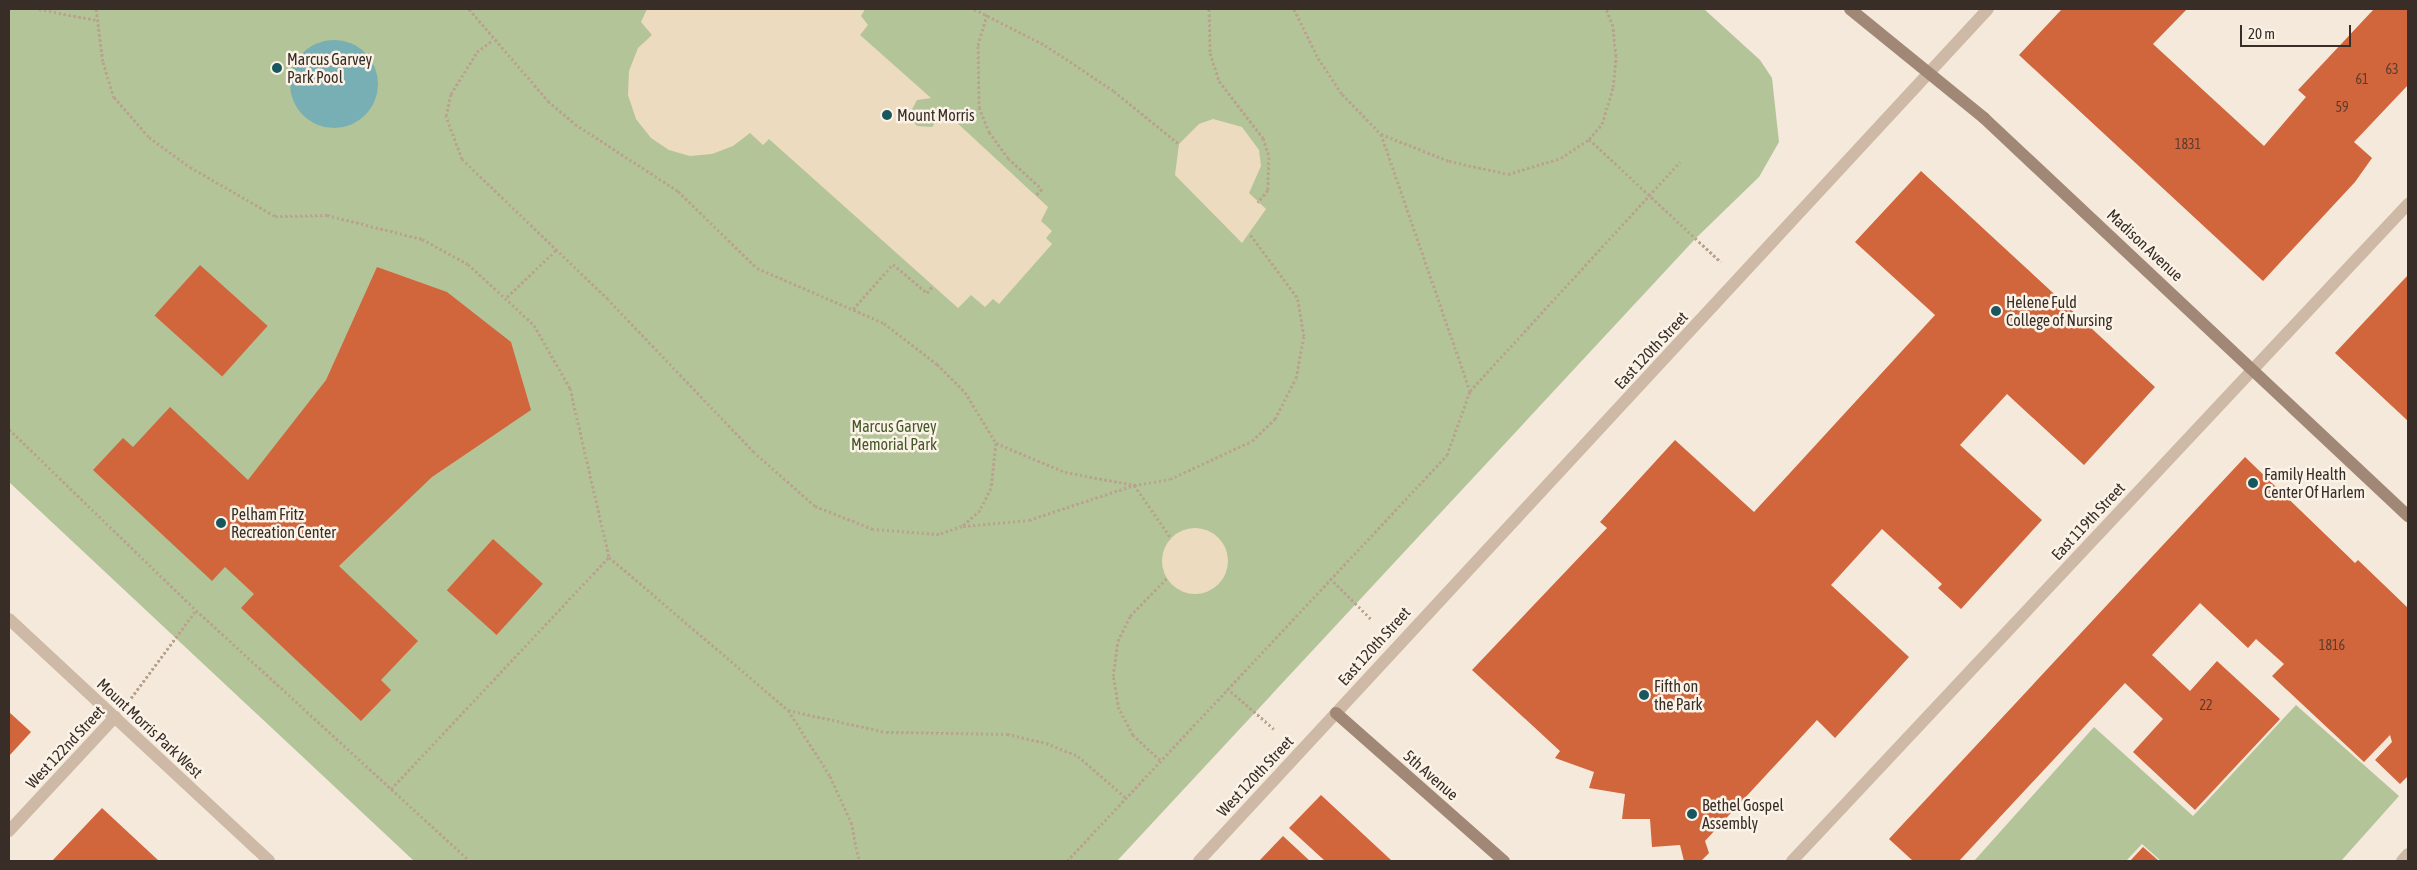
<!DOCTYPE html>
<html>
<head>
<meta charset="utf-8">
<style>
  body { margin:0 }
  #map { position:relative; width:2417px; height:870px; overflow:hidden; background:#f4e9da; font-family:"Asap Condensed",sans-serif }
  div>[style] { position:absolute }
  .green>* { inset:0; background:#b4c499 }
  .plaza>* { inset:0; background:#eddbc0 }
  .round { border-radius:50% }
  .water>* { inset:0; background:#77afb4 }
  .building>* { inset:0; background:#d1653c; transform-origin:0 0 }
  .path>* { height:3px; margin-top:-1.5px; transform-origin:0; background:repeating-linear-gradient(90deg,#b9a38f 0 2.5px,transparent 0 5px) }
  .minor>* { height:12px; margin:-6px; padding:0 6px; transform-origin:6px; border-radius:6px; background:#cdb9a5 }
  .secondary>* { height:12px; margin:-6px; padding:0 6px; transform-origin:6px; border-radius:6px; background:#a18776 }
  .dots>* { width:14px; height:14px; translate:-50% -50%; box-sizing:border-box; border:2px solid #fbf3e7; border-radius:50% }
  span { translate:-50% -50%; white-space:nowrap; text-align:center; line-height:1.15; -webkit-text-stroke:5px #fbf3e7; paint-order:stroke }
  .number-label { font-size:14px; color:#5e3b2c }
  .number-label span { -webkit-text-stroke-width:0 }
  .poi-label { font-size:16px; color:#382d27 }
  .left { translate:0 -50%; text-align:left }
  .street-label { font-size:16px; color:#382d27 }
  .park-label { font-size:16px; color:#455928 }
  .frame { position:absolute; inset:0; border:10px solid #382d27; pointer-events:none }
  .scale { position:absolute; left:2240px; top:25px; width:111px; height:22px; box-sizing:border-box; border:2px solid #382d27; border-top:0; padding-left:6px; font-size:15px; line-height:18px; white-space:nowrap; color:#382d27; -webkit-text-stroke:4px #fbf3e7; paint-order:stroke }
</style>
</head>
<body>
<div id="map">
  <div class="green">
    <div style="clip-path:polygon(9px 9px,1704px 9px,1760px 60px,1772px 78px,1779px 142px,1759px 177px,1696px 238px,1117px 861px,414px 861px,9px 482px)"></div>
    <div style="clip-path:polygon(2296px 705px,2399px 796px,2341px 861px,2161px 861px,2142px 844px,2126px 861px,1974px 861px,2094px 727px,2193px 816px)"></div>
  </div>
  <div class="plaza">
    <div style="clip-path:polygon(647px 9px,865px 9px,861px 16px,868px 25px,860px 35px,931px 98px,917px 100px,910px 113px,912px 120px,917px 126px,932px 127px,941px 116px,941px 108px,1048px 207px,1041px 221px,1052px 231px,1046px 238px,1052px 244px,999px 304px,993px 299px,985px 307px,971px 295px,958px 308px,769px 139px,763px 145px,750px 133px,733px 146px,712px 154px,690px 156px,669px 150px,651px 138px,636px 119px,628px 95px,629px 71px,638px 48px,652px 35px,641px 22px)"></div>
    <div style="clip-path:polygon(1213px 119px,1242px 127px,1259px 150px,1261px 166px,1249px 193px,1266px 209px,1242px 243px,1175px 175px,1179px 144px,1199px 124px)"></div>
    <div class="round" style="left:1162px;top:528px;width:66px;height:66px"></div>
  </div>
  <div class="water">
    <div class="round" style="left:290px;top:40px;width:88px;height:88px"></div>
  </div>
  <div class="building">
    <div style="clip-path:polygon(2062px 9px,2187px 9px,2153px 44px,2264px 146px,2306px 97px,2298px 90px,2374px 9px,2408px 9px,2408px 85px,2354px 142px,2372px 158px,2355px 182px,2263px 281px,2019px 55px)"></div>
    <div style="clip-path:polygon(1921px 171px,2155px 387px,2084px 465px,2007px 394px,1960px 445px,2042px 520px,1961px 609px,1938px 588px,1942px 584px,1882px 529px,1831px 585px,1909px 657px,1835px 738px,1817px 720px,1705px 841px,1709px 853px,1702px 860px,1684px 861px,1680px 845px,1652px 847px,1650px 819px,1622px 819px,1625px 794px,1589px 788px,1594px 772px,1555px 758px,1560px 751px,1472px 670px,1607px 528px,1600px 522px,1675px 440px,1754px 512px,1935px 315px,1855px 242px)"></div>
    <div style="left:200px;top:265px;width:91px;height:68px;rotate:42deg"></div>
    <div style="clip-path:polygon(377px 267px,447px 292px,511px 342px,531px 410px,432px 477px,339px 566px,418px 641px,381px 680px,391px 690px,361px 721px,241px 608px,254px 594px,225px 567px,212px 581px,93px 470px,123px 438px,133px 447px,170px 407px,248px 480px,326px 380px)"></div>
    <div style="clip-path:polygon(2408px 275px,2408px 421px,2335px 353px)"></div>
    <div style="clip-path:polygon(2245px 457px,2355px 563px,2358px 560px,2408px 608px,2408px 776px,2400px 784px,2375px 760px,2392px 742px,2390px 735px,2364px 762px,2272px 676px,2284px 664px,2256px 639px,2248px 648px,2200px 603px,2152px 655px,2190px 691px,2217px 661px,2280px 719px,2195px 810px,2133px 752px,2163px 719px,2125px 683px,1959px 861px,1913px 861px,1889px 839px)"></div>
    <div style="left:493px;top:539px;width:67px;height:69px;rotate:42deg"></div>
    <div style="clip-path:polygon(9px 712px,31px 732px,9px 756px)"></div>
    <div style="clip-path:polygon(1321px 795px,1392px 861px,1325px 861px,1289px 828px)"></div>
    <div style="clip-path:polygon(102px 808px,159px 861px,52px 861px)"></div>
    <div style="clip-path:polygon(1283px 836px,1310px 861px,1259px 861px)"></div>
    <div style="clip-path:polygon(2143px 847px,2159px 861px,2130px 861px)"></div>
  </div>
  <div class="path">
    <div style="left:39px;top:9px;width:58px;rotate:10.9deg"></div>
    <div style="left:96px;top:9px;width:53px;rotate:82.5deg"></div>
    <div style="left:103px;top:62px;width:37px;rotate:73deg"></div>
    <div style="left:114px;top:97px;width:53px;rotate:48.8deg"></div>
    <div style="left:149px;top:137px;width:51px;rotate:36.2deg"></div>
    <div style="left:190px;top:167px;width:98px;rotate:30deg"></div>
    <div style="left:275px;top:216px;width:52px;rotate:-1.1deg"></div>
    <div style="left:327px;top:215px;width:98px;rotate:14.2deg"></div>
    <div style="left:422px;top:239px;width:52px;rotate:28.5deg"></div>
    <div style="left:468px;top:264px;width:90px;rotate:42.7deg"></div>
    <div style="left:534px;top:325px;width:73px;rotate:60.3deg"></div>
    <div style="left:570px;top:388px;width:173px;rotate:77deg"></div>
    <div style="left:469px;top:9px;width:121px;rotate:49.3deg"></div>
    <div style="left:548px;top:101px;width:35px;rotate:40deg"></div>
    <div style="left:575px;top:124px;width:123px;rotate:33deg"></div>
    <div style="left:678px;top:191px;width:110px;rotate:44.3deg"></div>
    <div style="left:757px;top:268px;width:138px;rotate:23.4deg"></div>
    <div style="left:884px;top:323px;width:67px;rotate:37.7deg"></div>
    <div style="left:937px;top:364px;width:40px;rotate:45deg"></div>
    <div style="left:965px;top:392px;width:60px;rotate:58.7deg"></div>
    <div style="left:996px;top:443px;width:45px;rotate:96.3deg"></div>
    <div style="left:991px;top:488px;width:25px;rotate:117deg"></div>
    <div style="left:980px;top:510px;width:24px;rotate:138deg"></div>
    <div style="left:962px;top:526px;width:24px;rotate:161deg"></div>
    <div style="left:939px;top:534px;width:66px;rotate:-175.7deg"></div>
    <div style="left:873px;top:529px;width:62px;rotate:-158.4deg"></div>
    <div style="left:815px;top:506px;width:81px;rotate:-138.5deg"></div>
    <div style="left:754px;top:452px;width:211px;rotate:-133.7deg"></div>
    <div style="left:608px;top:299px;width:202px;rotate:-136.2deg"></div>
    <div style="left:462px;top:159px;width:46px;rotate:-110.4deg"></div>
    <div style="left:446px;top:116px;width:23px;rotate:-77deg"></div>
    <div style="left:451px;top:94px;width:49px;rotate:-58.2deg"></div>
    <div style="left:477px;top:52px;width:20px;rotate:-37deg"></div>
    <div style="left:974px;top:9px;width:80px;rotate:26.9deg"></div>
    <div style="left:1045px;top:45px;width:83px;rotate:33.7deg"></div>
    <div style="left:1114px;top:91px;width:84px;rotate:39.2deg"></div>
    <div style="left:1209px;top:9px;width:44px;rotate:88.7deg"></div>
    <div style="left:1210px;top:53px;width:29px;rotate:72deg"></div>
    <div style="left:1219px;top:81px;width:72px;rotate:52.3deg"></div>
    <div style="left:1263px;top:138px;width:20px;rotate:72deg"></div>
    <div style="left:1269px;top:157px;width:33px;rotate:92deg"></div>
    <div style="left:1268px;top:190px;width:16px;rotate:130deg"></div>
    <div style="left:1294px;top:9px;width:55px;rotate:63.9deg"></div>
    <div style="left:1318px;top:58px;width:43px;rotate:56.3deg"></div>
    <div style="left:1342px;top:94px;width:56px;rotate:45.7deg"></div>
    <div style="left:1381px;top:134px;width:73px;rotate:21.7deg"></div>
    <div style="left:1449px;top:161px;width:60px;rotate:12.4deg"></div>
    <div style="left:1508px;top:174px;width:55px;rotate:-16.8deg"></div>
    <div style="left:1561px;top:158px;width:34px;rotate:-34deg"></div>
    <div style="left:1589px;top:139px;width:20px;rotate:-49deg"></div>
    <div style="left:1602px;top:124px;width:39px;rotate:-73deg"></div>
    <div style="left:1613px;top:87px;width:31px;rotate:-84deg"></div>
    <div style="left:1616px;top:56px;width:30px;rotate:-96deg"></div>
    <div style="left:1613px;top:26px;width:18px;rotate:-112deg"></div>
    <div style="left:987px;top:14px;width:33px;rotate:106deg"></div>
    <div style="left:978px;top:46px;width:61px;rotate:89.1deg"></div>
    <div style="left:979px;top:107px;width:27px;rotate:68deg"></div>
    <div style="left:989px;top:132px;width:32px;rotate:54deg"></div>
    <div style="left:1008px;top:158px;width:46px;rotate:42.4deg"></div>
    <div style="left:1042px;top:189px;width:8px;rotate:135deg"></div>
    <div style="left:1381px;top:134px;width:272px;rotate:70.9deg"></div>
    <div style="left:1589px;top:139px;width:180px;rotate:43deg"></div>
    <div style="left:507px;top:297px;width:69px;rotate:-43.8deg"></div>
    <div style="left:853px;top:309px;width:60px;rotate:-48.4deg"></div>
    <div style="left:893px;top:264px;width:45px;rotate:40.5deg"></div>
    <div style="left:927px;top:293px;width:10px;rotate:-53deg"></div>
    <div style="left:9px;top:429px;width:260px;rotate:44.1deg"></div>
    <div style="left:196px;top:610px;width:372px;rotate:42.5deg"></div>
    <div style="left:996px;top:443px;width:75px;rotate:22.8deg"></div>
    <div style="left:1065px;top:472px;width:70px;rotate:10.7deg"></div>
    <div style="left:1134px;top:485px;width:36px;rotate:-9deg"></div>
    <div style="left:1170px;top:479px;width:90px;rotate:-24.9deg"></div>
    <div style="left:1252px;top:441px;width:32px;rotate:-44deg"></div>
    <div style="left:1275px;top:419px;width:46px;rotate:-62.9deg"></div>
    <div style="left:1296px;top:378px;width:43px;rotate:-79.2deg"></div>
    <div style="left:1304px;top:336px;width:40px;rotate:-100deg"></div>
    <div style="left:1297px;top:297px;width:79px;rotate:-126.7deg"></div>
    <div style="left:963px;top:526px;width:66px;rotate:-5.2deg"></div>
    <div style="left:1029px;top:520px;width:111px;rotate:-18.4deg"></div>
    <div style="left:1134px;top:485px;width:65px;rotate:55.1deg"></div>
    <div style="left:1330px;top:578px;width:58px;rotate:45deg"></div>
    <div style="left:1227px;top:688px;width:62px;rotate:41.1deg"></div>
    <div style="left:131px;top:698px;width:109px;rotate:-53.5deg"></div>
    <div style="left:788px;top:710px;width:100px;rotate:12.7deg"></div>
    <div style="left:886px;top:732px;width:121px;rotate:0.9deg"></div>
    <div style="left:1007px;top:734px;width:40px;rotate:13deg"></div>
    <div style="left:1046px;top:743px;width:35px;rotate:22deg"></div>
    <div style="left:1078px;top:756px;width:62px;rotate:41.1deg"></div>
    <div style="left:1160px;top:760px;width:37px;rotate:-137deg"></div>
    <div style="left:1133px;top:735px;width:30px;rotate:-118deg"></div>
    <div style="left:1119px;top:709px;width:34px;rotate:-100deg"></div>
    <div style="left:1113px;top:676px;width:35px;rotate:-82deg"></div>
    <div style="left:1118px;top:641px;width:28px;rotate:-64deg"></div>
    <div style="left:1130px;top:616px;width:53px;rotate:-45.8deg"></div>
    <div style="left:391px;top:789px;width:318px;rotate:-46.8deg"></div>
    <div style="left:609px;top:557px;width:235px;rotate:40.5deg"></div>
    <div style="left:788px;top:710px;width:78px;rotate:57.5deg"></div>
    <div style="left:830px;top:776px;width:51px;rotate:65.5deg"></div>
    <div style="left:851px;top:822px;width:40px;rotate:78deg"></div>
    <div style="left:1067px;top:861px;width:556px;rotate:-46.89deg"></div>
    <div style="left:1447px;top:455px;width:68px;rotate:-70.2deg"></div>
    <div style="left:1470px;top:391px;width:311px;rotate:-47.5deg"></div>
  </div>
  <div class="minor">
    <div style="left:9px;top:619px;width:355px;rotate:42.9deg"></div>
    <div style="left:9px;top:831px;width:156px;rotate:-47.1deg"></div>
    <div style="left:1199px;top:861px;width:1161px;rotate:-47.2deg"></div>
    <div style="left:1792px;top:861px;width:901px;rotate:-46.84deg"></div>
    <div style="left:2402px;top:861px;width:9px;rotate:-49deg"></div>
  </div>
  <div class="secondary">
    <div style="left:1850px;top:9px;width:173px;rotate:39.1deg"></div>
    <div style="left:1984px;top:118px;width:582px;rotate:43.19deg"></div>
    <div style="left:1336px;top:713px;width:224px;rotate:41.4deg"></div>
  </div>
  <div class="dots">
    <div style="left:277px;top:68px;background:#19575e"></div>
    <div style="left:887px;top:115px;background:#19575e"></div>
    <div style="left:1996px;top:311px;background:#19575e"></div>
    <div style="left:2253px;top:483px;background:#19575e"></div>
    <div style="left:221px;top:523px;background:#19575e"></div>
    <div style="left:1644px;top:695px;background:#19575e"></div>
    <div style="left:1692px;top:814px;background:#19575e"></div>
  </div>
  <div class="number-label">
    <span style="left:2392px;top:69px">63</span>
    <span style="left:2362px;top:79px">61</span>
    <span style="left:2342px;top:107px">59</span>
    <span style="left:2188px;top:144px">1831</span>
    <span style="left:2332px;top:645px">1816</span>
    <span style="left:2206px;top:705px">22</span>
  </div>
  <div class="poi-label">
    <span class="left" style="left:287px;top:68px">Marcus Garvey<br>Park Pool</span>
    <span class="left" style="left:897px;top:115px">Mount Morris</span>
    <span class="left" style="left:2006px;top:311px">Helene Fuld<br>College of Nursing</span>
    <span class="left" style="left:2264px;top:483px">Family Health<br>Center Of Harlem</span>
    <span class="left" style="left:231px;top:523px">Pelham Fritz<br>Recreation Center</span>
    <span class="left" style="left:1654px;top:695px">Fifth on<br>the Park</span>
    <span class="left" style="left:1702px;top:814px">Bethel Gospel<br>Assembly</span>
  </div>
  <div class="street-label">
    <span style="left:2145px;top:245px;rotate:43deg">Madison Avenue</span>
    <span style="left:1651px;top:350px;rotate:-47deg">East 120th Street</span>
    <span style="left:2088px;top:521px;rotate:-47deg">East 119th Street</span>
    <span style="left:1374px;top:646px;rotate:-48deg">East 120th Street</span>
    <span style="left:150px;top:728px;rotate:43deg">Mount Morris Park West</span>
    <span style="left:65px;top:747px;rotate:-47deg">West 122nd Street</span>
    <span style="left:1431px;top:775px;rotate:41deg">5th Avenue</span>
    <span style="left:1255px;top:776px;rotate:-47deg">West 120th Street</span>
  </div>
  <div class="park-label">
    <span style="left:894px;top:435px">Marcus Garvey<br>Memorial Park</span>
  </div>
  <div class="frame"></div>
  <div class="scale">20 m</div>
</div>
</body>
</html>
